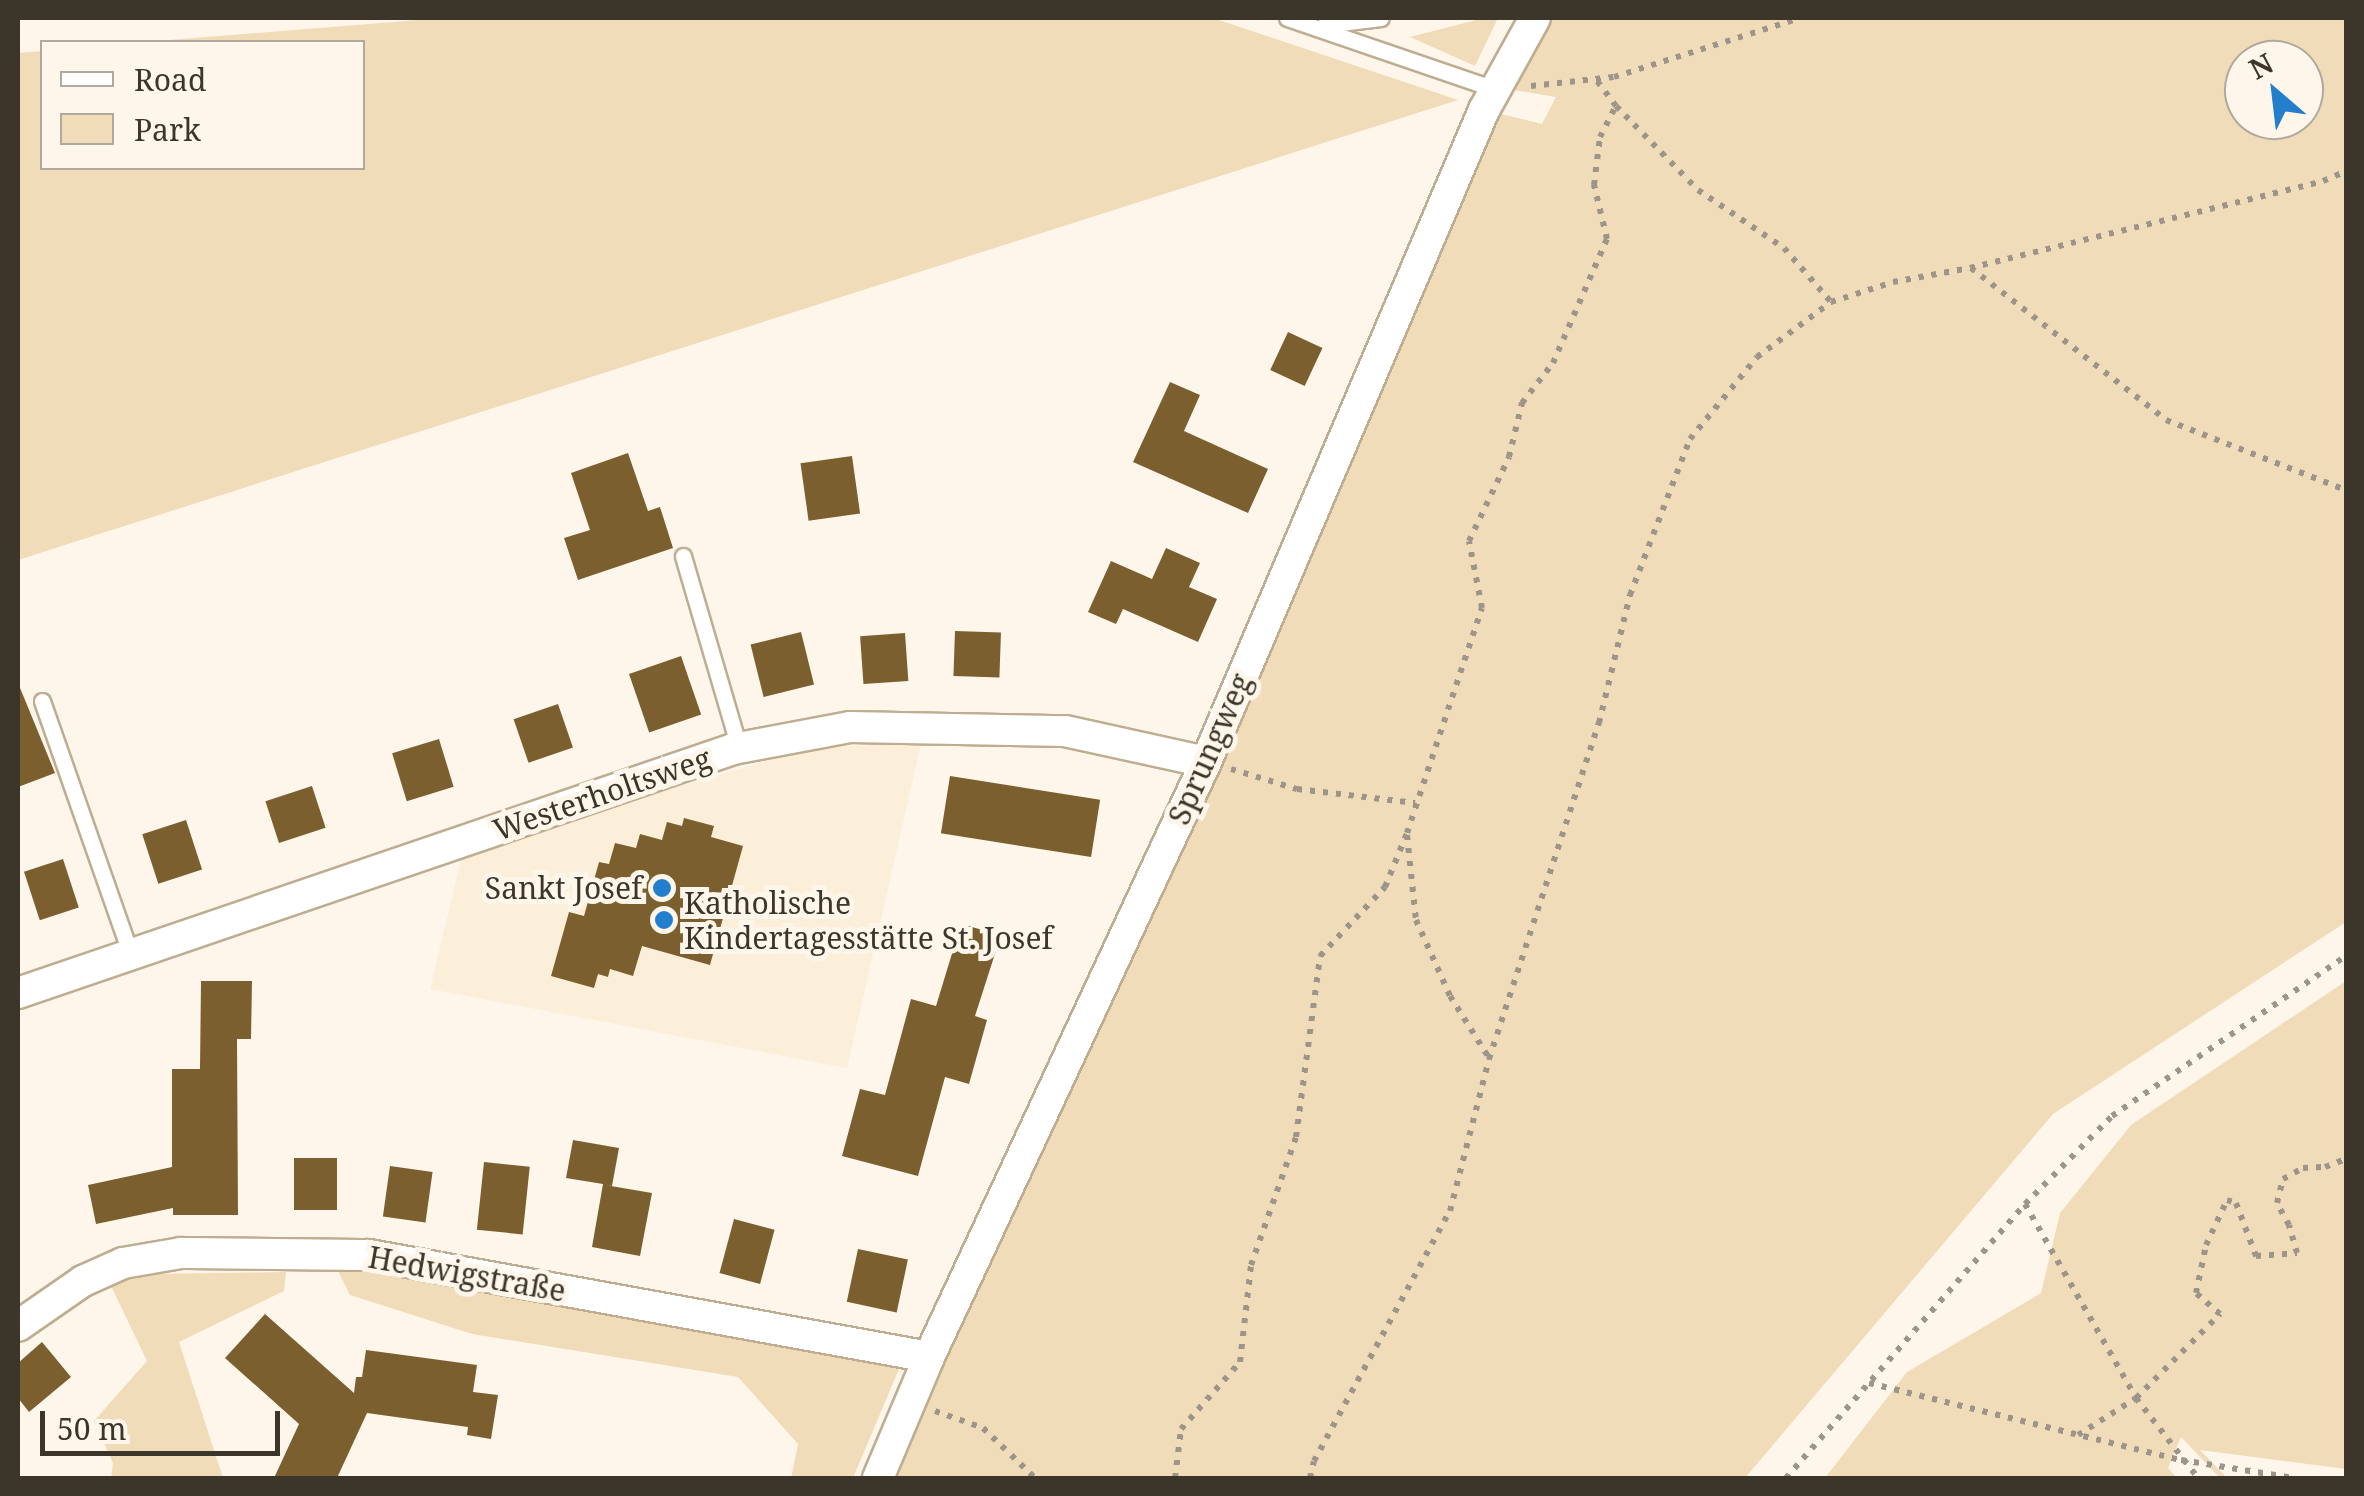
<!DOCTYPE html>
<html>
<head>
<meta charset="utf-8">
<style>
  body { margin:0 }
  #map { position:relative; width:2364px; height:1496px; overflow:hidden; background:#fef6eb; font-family:"Noto Serif",serif }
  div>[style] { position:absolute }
  .built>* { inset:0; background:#fcefd9 }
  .green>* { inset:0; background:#f1dcba }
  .building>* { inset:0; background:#7c5f2e; transform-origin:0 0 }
  .path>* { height:6px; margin-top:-3px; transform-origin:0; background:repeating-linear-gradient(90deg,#9d958a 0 5px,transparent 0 13px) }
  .roads { filter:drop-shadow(2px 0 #bead91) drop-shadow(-2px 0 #bead91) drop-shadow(0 2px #bead91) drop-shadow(0 -2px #bead91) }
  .lane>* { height:15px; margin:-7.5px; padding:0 7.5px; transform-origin:7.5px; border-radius:7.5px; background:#fff }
  .street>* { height:30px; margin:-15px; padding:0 15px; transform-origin:15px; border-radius:15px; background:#fff }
  .dots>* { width:28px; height:28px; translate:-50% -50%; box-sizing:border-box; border:5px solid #fef6eb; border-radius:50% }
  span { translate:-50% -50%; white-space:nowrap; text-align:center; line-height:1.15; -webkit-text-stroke:10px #fef6eb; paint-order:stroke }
  .street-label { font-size:30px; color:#3c3529 }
  .poi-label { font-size:30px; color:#3c3529 }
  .right { translate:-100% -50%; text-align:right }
  .left { translate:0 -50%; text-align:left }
  .frame { position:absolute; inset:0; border:20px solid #3c3529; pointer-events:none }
  .legend { position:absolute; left:40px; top:40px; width:325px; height:130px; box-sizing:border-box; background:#fef6eb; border:2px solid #b0a99d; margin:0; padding:12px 18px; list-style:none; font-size:30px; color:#3c3529 }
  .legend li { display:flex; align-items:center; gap:20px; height:50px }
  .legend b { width:50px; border:2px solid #b0a99d }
  .north { position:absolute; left:2224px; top:40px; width:100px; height:100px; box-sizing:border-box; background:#fef6eb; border:2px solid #b0a99d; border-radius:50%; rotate:332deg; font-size:28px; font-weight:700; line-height:40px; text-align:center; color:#3c3529 }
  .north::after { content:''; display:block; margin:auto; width:35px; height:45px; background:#237ecb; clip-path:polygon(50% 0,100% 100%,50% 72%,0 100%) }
  .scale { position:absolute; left:40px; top:1411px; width:240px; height:45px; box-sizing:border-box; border:5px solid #3c3529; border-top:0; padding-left:12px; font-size:30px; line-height:35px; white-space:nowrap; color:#3c3529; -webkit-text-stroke:8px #fef6eb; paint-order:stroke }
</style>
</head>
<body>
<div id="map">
  <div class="built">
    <div style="clip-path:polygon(921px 744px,847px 1068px,430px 989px,463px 851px,813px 747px)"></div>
  </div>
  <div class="green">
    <div style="clip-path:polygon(443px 18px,1213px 18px,1458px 100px,18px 560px,18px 53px,42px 51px,42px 168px,362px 168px,362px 42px,144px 42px)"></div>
    <div style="clip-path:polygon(1484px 18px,1498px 18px,1475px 66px,1410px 37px)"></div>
    <div style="clip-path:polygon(evenodd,1551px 18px,2346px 18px,2346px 922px,2053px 1114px,1745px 1478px,890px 1478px,945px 1344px,1218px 773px,1501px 114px,1542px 124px,1556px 97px,1513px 90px,1551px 18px,2244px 60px,2304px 60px,2304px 120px,2244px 120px,2244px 60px)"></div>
    <div style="clip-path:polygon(2346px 981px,2346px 1469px,2200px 1450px,2227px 1478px,2220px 1478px,2181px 1437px,2168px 1468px,2177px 1478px,1825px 1478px,1907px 1372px,2041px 1293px,2060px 1213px,2131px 1125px)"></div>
    <div style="clip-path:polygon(338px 1271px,398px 1271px,902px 1362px,853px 1478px,791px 1478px,798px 1444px,738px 1377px,472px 1334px,350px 1295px)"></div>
    <div style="clip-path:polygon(286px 1272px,284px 1291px,179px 1342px,223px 1478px,111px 1478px,113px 1463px,94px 1421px,147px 1361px,110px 1284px,149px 1274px)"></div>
  </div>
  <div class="building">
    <div style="left:1288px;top:332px;width:38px;height:42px;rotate:25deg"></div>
    <div style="clip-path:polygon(1170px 382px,1200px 395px,1184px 431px,1268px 469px,1248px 513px,1133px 462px)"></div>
    <div style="clip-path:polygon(628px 453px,648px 511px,660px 507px,673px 548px,578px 580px,564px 538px,590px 530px,571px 473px)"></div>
    <div style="left:852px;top:456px;width:58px;height:52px;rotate:82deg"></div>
    <div style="clip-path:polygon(1166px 548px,1200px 563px,1189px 587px,1217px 599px,1198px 642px,1123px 609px,1116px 624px,1088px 612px,1111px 561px,1152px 579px)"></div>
    <div style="left:955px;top:631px;width:46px;height:45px;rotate:2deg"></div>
    <div style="left:801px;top:632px;width:54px;height:52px;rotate:76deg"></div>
    <div style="left:905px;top:633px;width:48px;height:45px;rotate:86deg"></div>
    <div style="left:681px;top:656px;width:62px;height:55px;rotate:71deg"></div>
    <div style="clip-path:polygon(18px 683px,55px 773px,18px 787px)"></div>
    <div style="left:558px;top:704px;width:46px;height:47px;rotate:71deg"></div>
    <div style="left:439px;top:739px;width:50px;height:49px;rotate:73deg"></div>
    <div style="left:950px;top:776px;width:152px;height:58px;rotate:9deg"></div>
    <div style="left:312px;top:786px;width:44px;height:49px;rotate:72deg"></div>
    <div style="clip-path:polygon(684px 818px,714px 826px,711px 837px,743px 846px,710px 965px,642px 946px,633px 976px,610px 969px,608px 977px,598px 974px,594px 988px,551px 976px,569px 912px,584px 916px,599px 862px,609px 864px,615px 843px,636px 848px,640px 834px,662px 840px,667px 822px,682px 826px)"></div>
    <div style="left:186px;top:820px;width:52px;height:46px;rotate:72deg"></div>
    <div style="left:63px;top:859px;width:51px;height:41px;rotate:72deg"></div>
    <div style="clip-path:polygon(961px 924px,1001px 935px,975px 1016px,987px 1020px,969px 1084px,945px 1077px,918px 1176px,842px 1156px,860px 1089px,885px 1095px,911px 999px,936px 1006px)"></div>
    <div style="clip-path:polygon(201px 981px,252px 981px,251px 1039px,237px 1039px,238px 1215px,173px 1215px,173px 1208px,96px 1224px,88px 1185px,172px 1167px,172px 1069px,200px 1069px)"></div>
    <div style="clip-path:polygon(573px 1140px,619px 1148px,612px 1186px,605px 1185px,652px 1193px,640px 1256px,592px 1247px,603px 1184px,566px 1178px)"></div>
    <div style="left:294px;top:1158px;width:43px;height:52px"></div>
    <div style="left:484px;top:1162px;width:46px;height:68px;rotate:6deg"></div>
    <div style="left:390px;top:1166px;width:43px;height:51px;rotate:8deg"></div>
    <div style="left:734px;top:1219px;width:42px;height:56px;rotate:15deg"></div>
    <div style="left:858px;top:1249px;width:51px;height:54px;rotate:12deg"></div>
    <div style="clip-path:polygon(265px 1314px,354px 1393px,356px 1377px,362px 1377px,366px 1350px,477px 1365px,473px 1392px,498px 1395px,491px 1439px,467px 1435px,468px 1427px,367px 1413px,337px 1478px,274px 1478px,299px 1424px,225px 1358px)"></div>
    <div style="clip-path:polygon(42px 1342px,71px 1377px,29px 1412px,18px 1398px,18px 1363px)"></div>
  </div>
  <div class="path">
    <div style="left:1531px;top:86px;width:83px;rotate:-6.2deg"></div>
    <div style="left:1614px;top:77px;width:195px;rotate:-17.6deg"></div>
    <div style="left:1616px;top:106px;width:117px;rotate:45.7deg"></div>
    <div style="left:1698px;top:190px;width:104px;rotate:34deg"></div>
    <div style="left:1784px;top:248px;width:72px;rotate:49deg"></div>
    <div style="left:1971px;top:268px;width:247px;rotate:37.9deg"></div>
    <div style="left:2166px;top:420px;width:193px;rotate:21.3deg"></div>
    <div style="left:1231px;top:769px;width:69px;rotate:16.9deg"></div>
    <div style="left:1297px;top:789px;width:119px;rotate:6.8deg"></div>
    <div style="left:1407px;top:835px;width:85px;rotate:84deg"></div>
    <div style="left:1416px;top:920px;width:83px;rotate:65.9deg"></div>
    <div style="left:1450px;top:996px;width:73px;rotate:57.8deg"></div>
    <div style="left:2025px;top:1204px;width:224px;rotate:60.2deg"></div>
    <div style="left:2136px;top:1398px;width:101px;rotate:52.2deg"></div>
    <div style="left:1869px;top:1383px;width:321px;rotate:13.9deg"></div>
    <div style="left:2181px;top:1460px;width:114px;rotate:9.1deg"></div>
    <div style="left:935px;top:1411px;width:51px;rotate:19.5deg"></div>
    <div style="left:983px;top:1428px;width:72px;rotate:43.9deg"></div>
    <div style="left:2078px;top:1435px;width:69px;rotate:-32.5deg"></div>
    <div style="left:2136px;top:1398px;width:119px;rotate:-45deg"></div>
    <div style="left:2220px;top:1314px;width:32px;rotate:-139deg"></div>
    <div style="left:2196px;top:1293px;width:49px;rotate:-78.2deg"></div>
    <div style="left:2206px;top:1245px;width:50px;rotate:-65deg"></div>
    <div style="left:2227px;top:1200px;width:9px;rotate:18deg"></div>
    <div style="left:2236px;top:1203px;width:57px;rotate:69.3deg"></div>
    <div style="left:2256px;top:1256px;width:41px;rotate:-4.2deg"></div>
    <div style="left:2297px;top:1253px;width:29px;rotate:-106deg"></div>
    <div style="left:2289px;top:1225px;width:25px;rotate:-119deg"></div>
    <div style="left:2277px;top:1203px;width:25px;rotate:-76deg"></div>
    <div style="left:2283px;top:1179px;width:23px;rotate:-29deg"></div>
    <div style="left:2303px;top:1168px;width:22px;rotate:-3deg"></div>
    <div style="left:2325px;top:1167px;width:22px;rotate:-21deg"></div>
    <div style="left:1175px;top:1478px;width:49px;rotate:-83deg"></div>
    <div style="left:1181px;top:1429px;width:89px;rotate:-48.6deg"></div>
    <div style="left:1240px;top:1362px;width:98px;rotate:-83.5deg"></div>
    <div style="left:1251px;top:1265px;width:136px;rotate:-70.6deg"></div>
    <div style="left:1296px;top:1137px;width:183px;rotate:-82.4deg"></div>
    <div style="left:1320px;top:956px;width:95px;rotate:-46.7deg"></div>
    <div style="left:1385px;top:887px;width:58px;rotate:-67.8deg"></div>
    <div style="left:1407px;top:833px;width:237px;rotate:-71.6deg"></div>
    <div style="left:1482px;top:608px;width:68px;rotate:-101deg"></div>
    <div style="left:1469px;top:541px;width:93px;rotate:-64.5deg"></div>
    <div style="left:1509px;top:457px;width:56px;rotate:-76.5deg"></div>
    <div style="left:1522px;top:403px;width:51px;rotate:-52.2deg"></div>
    <div style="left:1553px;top:363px;width:135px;rotate:-66.5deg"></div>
    <div style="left:1607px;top:239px;width:56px;rotate:-103.5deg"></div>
    <div style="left:1594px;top:185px;width:48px;rotate:-82.9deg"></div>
    <div style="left:1600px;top:137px;width:35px;rotate:-63deg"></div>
    <div style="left:1616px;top:106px;width:31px;rotate:-127deg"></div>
    <div style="left:1310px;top:1478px;width:17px;rotate:-77deg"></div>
    <div style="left:1314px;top:1461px;width:285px;rotate:-61.5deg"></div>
    <div style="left:1450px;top:1211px;width:157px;rotate:-75.6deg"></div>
    <div style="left:1489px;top:1059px;width:354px;rotate:-71.9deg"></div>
    <div style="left:1599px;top:723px;width:132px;rotate:-76.4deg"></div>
    <div style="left:1630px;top:595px;width:167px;rotate:-69deg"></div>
    <div style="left:1690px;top:439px;width:106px;rotate:-50.7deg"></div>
    <div style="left:1757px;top:357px;width:92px;rotate:-36.6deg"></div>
    <div style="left:1831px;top:302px;width:65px;rotate:-17.9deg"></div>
    <div style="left:1893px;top:282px;width:78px;rotate:-10.3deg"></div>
    <div style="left:1970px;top:268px;width:364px;rotate:-13.8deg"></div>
    <div style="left:2323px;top:181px;width:25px;rotate:-23deg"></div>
    <div style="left:1786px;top:1478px;width:364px;rotate:-48.9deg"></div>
    <div style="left:2025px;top:1204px;width:124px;rotate:-45.3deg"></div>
    <div style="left:2112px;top:1116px;width:283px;rotate:-34.4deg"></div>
  </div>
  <div class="roads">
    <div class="lane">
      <div style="left:1287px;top:18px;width:219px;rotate:18.9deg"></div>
      <div style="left:1324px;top:25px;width:57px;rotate:-7deg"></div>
      <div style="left:683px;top:556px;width:200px;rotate:73.7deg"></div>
      <div style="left:42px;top:701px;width:269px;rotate:70.7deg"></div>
    </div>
    <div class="street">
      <div style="left:18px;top:993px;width:755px;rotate:-18.84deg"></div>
      <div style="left:733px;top:749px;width:119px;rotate:-10.6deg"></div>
      <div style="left:850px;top:727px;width:215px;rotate:1.1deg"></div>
      <div style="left:1065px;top:731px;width:144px;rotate:12.4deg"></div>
      <div style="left:18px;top:1326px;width:79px;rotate:-34.7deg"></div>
      <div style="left:83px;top:1281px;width:44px;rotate:-24.2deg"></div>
      <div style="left:123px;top:1263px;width:59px;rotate:-9.8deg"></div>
      <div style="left:181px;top:1253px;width:188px;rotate:0.6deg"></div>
      <div style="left:369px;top:1255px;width:569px;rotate:10.32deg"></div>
      <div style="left:878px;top:1478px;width:131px;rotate:-67.1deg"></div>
      <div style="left:929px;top:1357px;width:656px;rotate:-65.04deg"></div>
      <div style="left:1206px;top:762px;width:709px;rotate:-66.91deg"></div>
      <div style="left:1484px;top:110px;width:105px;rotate:-61deg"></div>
    </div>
  </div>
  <div class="dots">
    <div style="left:662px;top:888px;background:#237ecb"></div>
    <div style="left:664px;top:920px;background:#237ecb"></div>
  </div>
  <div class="street-label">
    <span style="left:1210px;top:749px;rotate:-66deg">Sprungweg</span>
    <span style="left:602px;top:794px;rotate:-19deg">Westerholtsweg</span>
    <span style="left:467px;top:1274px;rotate:10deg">Hedwigstraße</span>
  </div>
  <div class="poi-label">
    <span class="right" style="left:642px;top:888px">Sankt Josef</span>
    <span class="left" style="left:684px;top:920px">Katholische<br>Kindertagesstätte St. Josef</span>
  </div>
  <div class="frame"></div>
  <ul class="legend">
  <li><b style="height:12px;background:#fff"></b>Road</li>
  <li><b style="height:28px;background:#f1dcba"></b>Park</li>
  </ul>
  <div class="north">N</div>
  <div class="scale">50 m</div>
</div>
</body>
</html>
